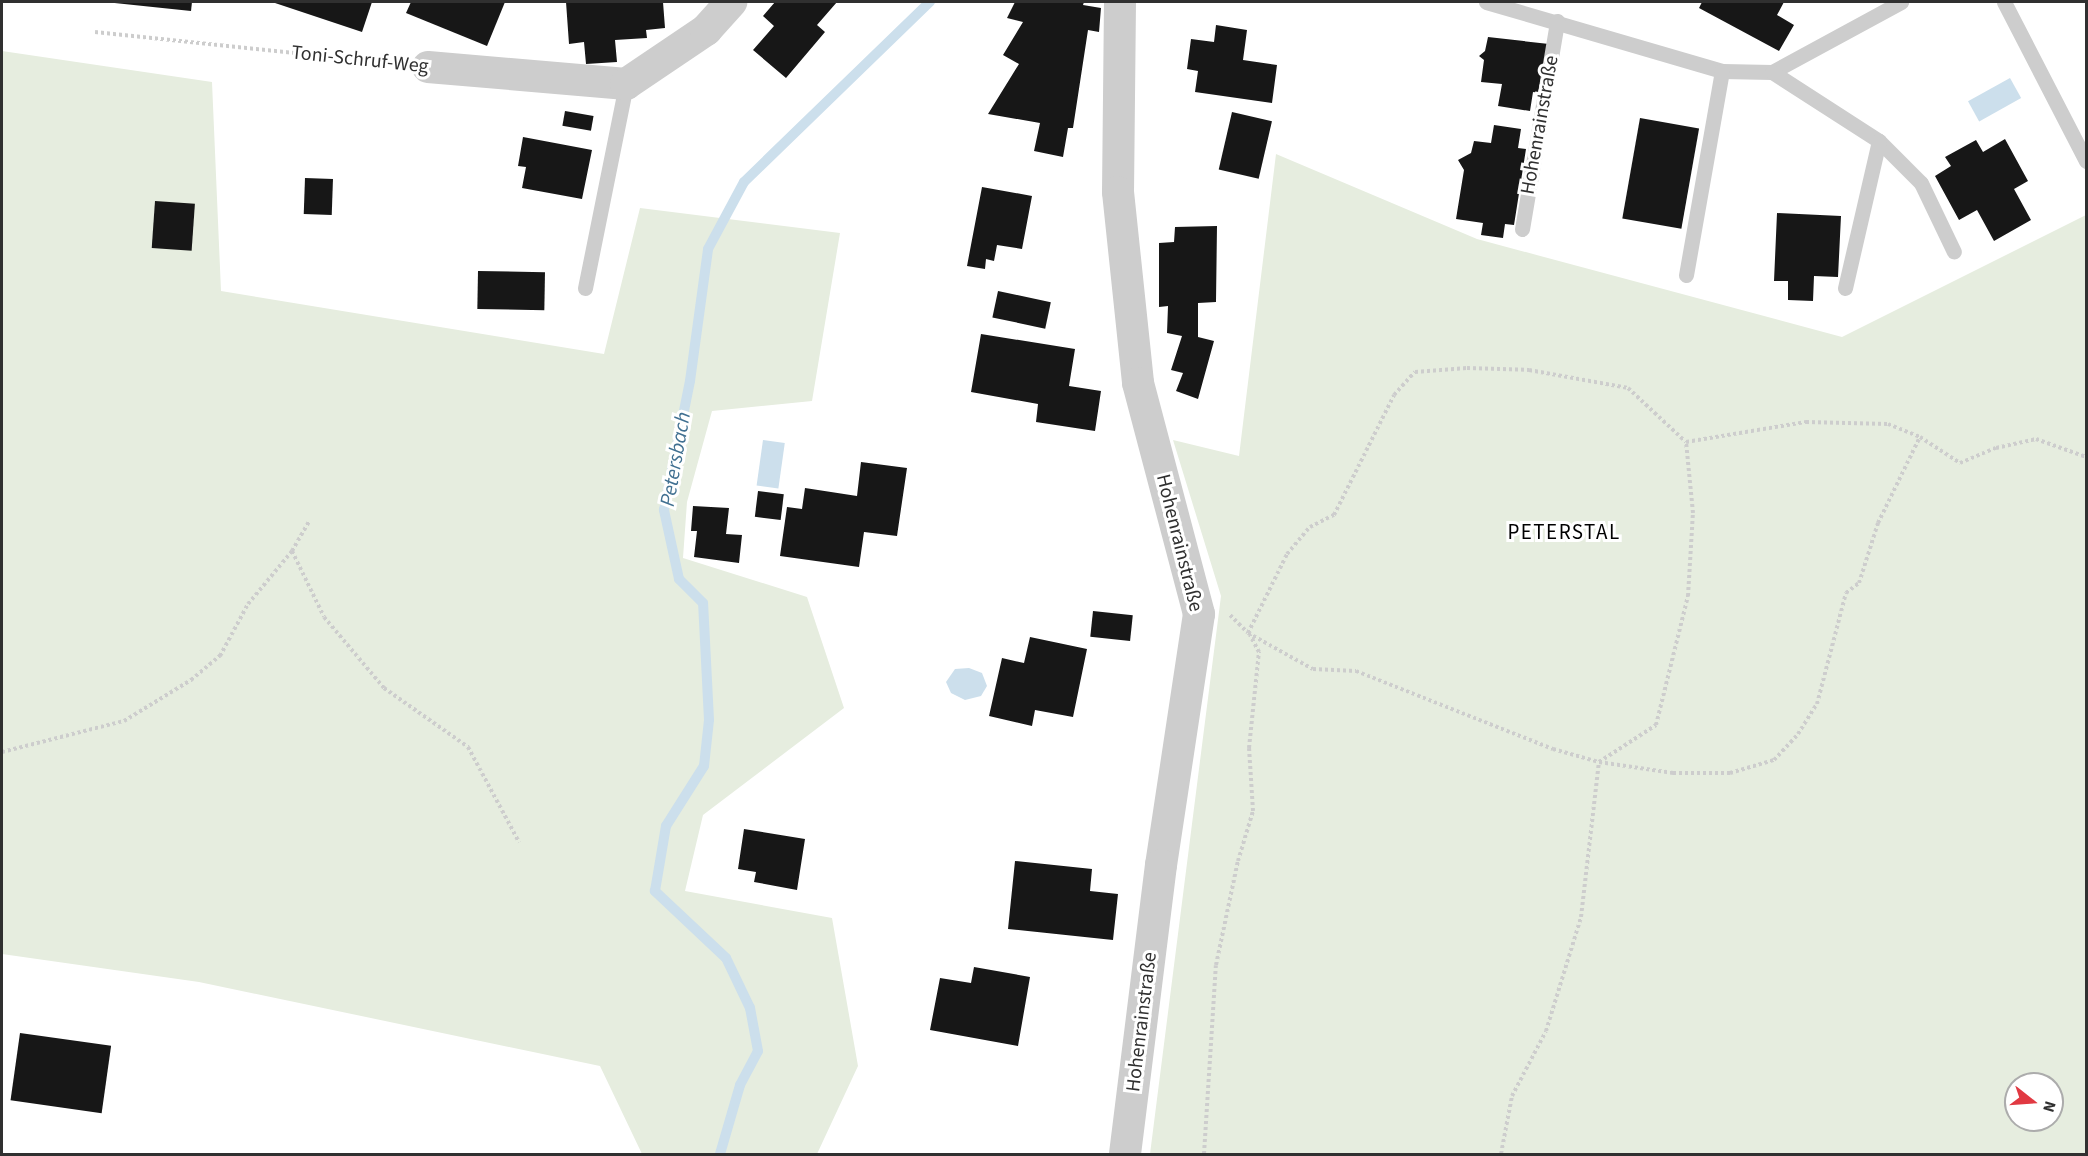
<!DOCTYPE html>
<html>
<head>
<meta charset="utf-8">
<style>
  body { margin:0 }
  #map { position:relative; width:2088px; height:1156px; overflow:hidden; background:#fff; font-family:"Source Sans 3",sans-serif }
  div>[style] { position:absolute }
  .green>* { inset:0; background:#e6eddf }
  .water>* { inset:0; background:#ccdfec; transform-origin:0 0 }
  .stream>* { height:10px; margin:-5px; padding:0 5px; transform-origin:5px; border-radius:5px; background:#ccdfec }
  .building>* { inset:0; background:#171717; transform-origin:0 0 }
  .path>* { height:4px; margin-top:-2px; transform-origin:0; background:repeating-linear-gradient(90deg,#cdcdcd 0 3px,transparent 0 6px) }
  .service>* { height:15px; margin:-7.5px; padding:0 7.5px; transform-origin:7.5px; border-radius:7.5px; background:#cdcdcd }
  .minor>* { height:32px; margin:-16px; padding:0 16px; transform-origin:16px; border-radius:16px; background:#cdcdcd }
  span { translate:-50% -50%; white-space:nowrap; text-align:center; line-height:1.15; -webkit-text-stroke:6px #fff; paint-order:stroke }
  .street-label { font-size:20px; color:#303030 }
  .water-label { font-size:21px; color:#407091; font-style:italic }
  .neighbourhood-label { font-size:21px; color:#000; letter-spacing:1.5px }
  .frame { position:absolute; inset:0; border:3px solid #303030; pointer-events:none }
  .north { position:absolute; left:2004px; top:1072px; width:60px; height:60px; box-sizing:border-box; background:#fff; border:2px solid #acacac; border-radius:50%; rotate:107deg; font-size:16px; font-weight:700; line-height:24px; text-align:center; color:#303030 }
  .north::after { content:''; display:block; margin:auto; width:21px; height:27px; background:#e13942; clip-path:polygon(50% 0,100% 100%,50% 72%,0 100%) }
</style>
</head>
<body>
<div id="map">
  <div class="green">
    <div style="clip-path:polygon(2px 51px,212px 82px,221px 291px,604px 354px,640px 208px,840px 233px,812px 401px,712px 411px,687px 502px,683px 558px,807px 597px,844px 708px,703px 815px,685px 891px,832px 918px,858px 1066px,817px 1154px,642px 1154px,600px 1066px,199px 982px,2px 954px)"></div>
    <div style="clip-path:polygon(evenodd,1276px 154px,1477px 239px,1842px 337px,2086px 215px,2086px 1154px,1150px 1154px,1221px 596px,1173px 440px,1239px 456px,1276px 154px,2016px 1084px,2052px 1084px,2052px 1120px,2016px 1120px,2016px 1084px)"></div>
  </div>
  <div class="water">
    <div style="left:2010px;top:78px;width:23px;height:48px;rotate:61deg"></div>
    <div style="left:763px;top:440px;width:22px;height:46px;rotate:8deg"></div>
    <div style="clip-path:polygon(969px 668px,982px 673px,987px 686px,981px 696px,965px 700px,951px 693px,946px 682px,955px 669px)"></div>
  </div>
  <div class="stream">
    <div style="left:720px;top:1154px;width:72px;rotate:-73.8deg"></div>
    <div style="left:740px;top:1085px;width:38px;rotate:-62deg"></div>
    <div style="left:758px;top:1051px;width:44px;rotate:-100.5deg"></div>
    <div style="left:750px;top:1008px;width:55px;rotate:-115.6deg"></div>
    <div style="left:726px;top:958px;width:98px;rotate:-136.7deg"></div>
    <div style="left:655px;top:891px;width:66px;rotate:-80.4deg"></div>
    <div style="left:666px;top:826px;width:71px;rotate:-57.7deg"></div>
    <div style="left:704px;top:766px;width:46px;rotate:-83.8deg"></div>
    <div style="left:709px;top:720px;width:117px;rotate:-92.9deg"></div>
    <div style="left:703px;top:603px;width:34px;rotate:-135deg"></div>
    <div style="left:679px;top:579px;width:71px;rotate:-102.3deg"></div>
    <div style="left:664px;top:510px;width:132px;rotate:-78.6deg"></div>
    <div style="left:690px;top:381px;width:133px;rotate:-82.2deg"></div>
    <div style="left:708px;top:249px;width:76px;rotate:-61.8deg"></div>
    <div style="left:744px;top:182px;width:259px;rotate:-44.1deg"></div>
  </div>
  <div class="building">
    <div style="clip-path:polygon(105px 2px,192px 2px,191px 11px)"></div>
    <div style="clip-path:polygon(272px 2px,372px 2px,362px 32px)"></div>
    <div style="clip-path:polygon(411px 2px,505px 2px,487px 46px,406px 13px)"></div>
    <div style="clip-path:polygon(566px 2px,663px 2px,665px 28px,646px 30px,647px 38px,615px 40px,617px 62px,586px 64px,584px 42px,569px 44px)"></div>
    <div style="clip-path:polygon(775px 2px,837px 2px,817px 25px,825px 32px,786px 78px,753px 50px,774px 26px,763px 16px)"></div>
    <div style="clip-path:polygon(1015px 2px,1084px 2px,1083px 5px,1101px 8px,1099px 32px,1088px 30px,1073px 128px,1068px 128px,1063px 157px,1034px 151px,1040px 123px,988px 114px,1019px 64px,1003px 55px,1023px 22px,1007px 18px)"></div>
    <div style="clip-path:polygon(1702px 2px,1784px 2px,1777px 15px,1794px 25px,1779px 51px,1699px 8px)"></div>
    <div style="clip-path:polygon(1216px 25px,1247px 30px,1243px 60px,1277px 65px,1272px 103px,1195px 92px,1198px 71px,1187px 69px,1191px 39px,1214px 42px)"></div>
    <div style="clip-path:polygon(1488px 37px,1549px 44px,1541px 93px,1533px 92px,1530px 111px,1498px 106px,1502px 84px,1481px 82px,1484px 60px,1479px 56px,1485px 51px)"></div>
    <div style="left:565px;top:111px;width:29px;height:15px;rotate:10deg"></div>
    <div style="left:1232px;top:112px;width:41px;height:59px;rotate:13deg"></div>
    <div style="left:1640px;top:118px;width:60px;height:102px;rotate:10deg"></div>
    <div style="clip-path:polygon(1494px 125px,1521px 129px,1518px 148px,1526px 149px,1514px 225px,1505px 224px,1503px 238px,1481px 235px,1483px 223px,1456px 219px,1464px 170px,1458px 160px,1471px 153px,1474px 141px,1491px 143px)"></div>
    <div style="clip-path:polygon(523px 137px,592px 150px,582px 199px,522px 188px,526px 167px,518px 166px)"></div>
    <div style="clip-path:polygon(2005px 139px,2028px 181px,2014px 189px,2031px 220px,1994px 241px,1977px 210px,1959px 220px,1935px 176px,1951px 166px,1945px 157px,1976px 140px,1983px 152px)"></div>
    <div style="left:305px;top:178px;width:28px;height:36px;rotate:2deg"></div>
    <div style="clip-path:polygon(982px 187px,1032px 196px,1022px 249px,997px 245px,994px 261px,986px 259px,985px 269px,967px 266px)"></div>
    <div style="left:155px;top:201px;width:40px;height:47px;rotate:4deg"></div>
    <div style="clip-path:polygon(1777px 213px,1841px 216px,1838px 277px,1814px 276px,1813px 301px,1788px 300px,1788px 281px,1774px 281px)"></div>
    <div style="clip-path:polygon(1217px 226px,1216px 302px,1198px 303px,1198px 337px,1214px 341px,1198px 399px,1176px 391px,1183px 373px,1171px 370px,1182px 336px,1167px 333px,1168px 306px,1159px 307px,1159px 243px,1174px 242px,1175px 227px)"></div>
    <div style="left:478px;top:271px;width:67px;height:38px;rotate:1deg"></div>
    <div style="left:998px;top:291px;width:54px;height:27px;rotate:12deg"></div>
    <div style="clip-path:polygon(981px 334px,1075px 349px,1069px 386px,1101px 391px,1095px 431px,1036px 422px,1038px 404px,971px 392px)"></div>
    <div style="clip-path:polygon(861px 462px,907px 468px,897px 536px,864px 532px,859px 567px,780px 556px,787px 507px,802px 509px,805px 488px,857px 496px)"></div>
    <div style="left:758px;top:491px;width:26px;height:26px;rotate:7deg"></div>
    <div style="clip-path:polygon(693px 506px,729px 508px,726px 534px,742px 535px,739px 563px,694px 557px,697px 531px,691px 531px)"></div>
    <div style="left:1093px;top:611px;width:40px;height:26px;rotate:6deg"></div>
    <div style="clip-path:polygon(1030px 637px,1087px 649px,1073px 717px,1035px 710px,1032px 726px,989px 716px,1002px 658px,1024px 663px)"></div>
    <div style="clip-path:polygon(744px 829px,805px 839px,797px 890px,754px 882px,756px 872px,738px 869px)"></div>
    <div style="clip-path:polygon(1015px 861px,1092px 869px,1090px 891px,1118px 894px,1113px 940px,1008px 929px)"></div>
    <div style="clip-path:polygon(974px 967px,1030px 977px,1018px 1046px,930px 1030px,940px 978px,971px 983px)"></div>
    <div style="left:20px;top:1033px;width:92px;height:68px;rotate:8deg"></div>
  </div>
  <div class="path">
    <div style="left:95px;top:32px;width:305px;rotate:6deg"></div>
    <div style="left:292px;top:551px;width:73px;rotate:64.1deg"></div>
    <div style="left:324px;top:617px;width:93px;rotate:49.8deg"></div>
    <div style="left:384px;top:688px;width:103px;rotate:35.1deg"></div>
    <div style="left:468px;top:747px;width:108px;rotate:61.8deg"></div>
    <div style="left:1230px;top:615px;width:25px;rotate:45deg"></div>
    <div style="left:1248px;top:633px;width:74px;rotate:29deg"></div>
    <div style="left:1313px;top:669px;width:43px;rotate:2.7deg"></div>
    <div style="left:1356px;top:671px;width:212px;rotate:21.6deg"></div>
    <div style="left:1553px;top:749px;width:48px;rotate:15.8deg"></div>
    <div style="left:1599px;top:762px;width:75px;rotate:8.5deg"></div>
    <div style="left:1673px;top:773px;width:57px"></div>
    <div style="left:1730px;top:773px;width:46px;rotate:-16.5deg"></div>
    <div style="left:1774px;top:760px;width:35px;rotate:-47deg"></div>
    <div style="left:1798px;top:734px;width:36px;rotate:-58deg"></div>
    <div style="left:1817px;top:704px;width:115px;rotate:-75.4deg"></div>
    <div style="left:1846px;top:593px;width:16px;rotate:-38deg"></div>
    <div style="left:1859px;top:583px;width:63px;rotate:-72.4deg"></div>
    <div style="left:1878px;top:523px;width:96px;rotate:-64deg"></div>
    <div style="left:1248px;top:633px;width:88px;rotate:-63.7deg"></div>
    <div style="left:1287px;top:554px;width:35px;rotate:-50deg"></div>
    <div style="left:1310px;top:527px;width:27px;rotate:-27deg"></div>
    <div style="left:1334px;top:515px;width:134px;rotate:-63.4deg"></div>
    <div style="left:1394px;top:395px;width:31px;rotate:-48deg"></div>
    <div style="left:1415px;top:372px;width:52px;rotate:-4.4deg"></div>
    <div style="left:1467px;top:368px;width:62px;rotate:1.8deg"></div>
    <div style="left:1529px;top:370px;width:101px;rotate:10.3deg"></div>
    <div style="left:1628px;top:388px;width:79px;rotate:43deg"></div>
    <div style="left:1686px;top:442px;width:122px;rotate:-9.5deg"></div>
    <div style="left:1806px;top:422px;width:82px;rotate:1.4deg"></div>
    <div style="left:1888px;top:424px;width:35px;rotate:22deg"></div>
    <div style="left:1920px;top:437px;width:48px;rotate:33deg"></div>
    <div style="left:1960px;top:463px;width:39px;rotate:-23deg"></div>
    <div style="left:1996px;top:448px;width:41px;rotate:-12.7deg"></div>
    <div style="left:2036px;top:439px;width:53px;rotate:19.8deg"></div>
    <div style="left:2px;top:752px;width:126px;rotate:-14.3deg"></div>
    <div style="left:124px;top:721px;width:79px;rotate:-31.5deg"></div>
    <div style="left:191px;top:680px;width:38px;rotate:-40deg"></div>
    <div style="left:220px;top:656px;width:59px;rotate:-61.7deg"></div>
    <div style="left:248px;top:604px;width:69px;rotate:-50.3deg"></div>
    <div style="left:292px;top:551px;width:34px;rotate:-60deg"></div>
    <div style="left:1204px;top:1154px;width:189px;rotate:-86.4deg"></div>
    <div style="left:1216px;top:965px;width:106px;rotate:-78.1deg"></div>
    <div style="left:1238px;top:861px;width:52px;rotate:-73.3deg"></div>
    <div style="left:1253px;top:811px;width:63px;rotate:-93.6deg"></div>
    <div style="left:1249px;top:748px;width:97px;rotate:-84.1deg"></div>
    <div style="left:1259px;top:652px;width:19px;rotate:-118deg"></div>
    <div style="left:1501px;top:1154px;width:59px;rotate:-79.3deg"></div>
    <div style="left:1512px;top:1096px;width:73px;rotate:-62.4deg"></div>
    <div style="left:1546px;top:1031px;width:119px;rotate:-72.9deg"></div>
    <div style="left:1581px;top:917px;width:156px;rotate:-83.4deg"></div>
    <div style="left:1599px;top:762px;width:68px;rotate:-33deg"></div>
    <div style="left:1656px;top:725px;width:133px;rotate:-76.1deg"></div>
    <div style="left:1688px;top:596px;width:83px;rotate:-86.6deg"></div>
    <div style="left:1693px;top:513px;width:71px;rotate:-95.6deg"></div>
  </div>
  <div class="service">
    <div style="left:1486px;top:2px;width:246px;rotate:16.3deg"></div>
    <div style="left:1722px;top:71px;width:50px;rotate:1.1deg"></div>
    <div style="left:1772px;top:72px;width:147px;rotate:-28.5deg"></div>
    <div style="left:2004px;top:2px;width:179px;rotate:62.7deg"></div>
    <div style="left:1772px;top:72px;width:127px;rotate:32.8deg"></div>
    <div style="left:1879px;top:141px;width:59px;rotate:45deg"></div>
    <div style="left:1921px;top:183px;width:76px;rotate:64.4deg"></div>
    <div style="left:1522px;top:229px;width:211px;rotate:-80.4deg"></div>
    <div style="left:1686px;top:275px;width:207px;rotate:-80deg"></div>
    <div style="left:585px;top:288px;width:208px;rotate:-78.6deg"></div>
    <div style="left:1845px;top:288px;width:151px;rotate:-77deg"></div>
  </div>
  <div class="minor">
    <div style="left:1120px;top:2px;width:190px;rotate:90.6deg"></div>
    <div style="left:1118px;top:192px;width:192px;rotate:84deg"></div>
    <div style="left:1138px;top:383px;width:239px;rotate:75.2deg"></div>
    <div style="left:1199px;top:614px;width:254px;rotate:98.6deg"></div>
    <div style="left:1161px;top:865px;width:291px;rotate:97.1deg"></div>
    <div style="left:428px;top:67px;width:199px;rotate:4.9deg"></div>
    <div style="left:626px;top:84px;width:97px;rotate:-34deg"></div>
    <div style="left:706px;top:30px;width:38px;rotate:-48deg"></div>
  </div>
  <div class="street-label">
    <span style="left:360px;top:60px;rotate:6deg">Toni-Schruf-Weg</span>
    <span style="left:1540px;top:125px;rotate:-80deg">Hohenrainstraße</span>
    <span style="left:1179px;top:543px;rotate:76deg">Hohenrainstraße</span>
    <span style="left:1142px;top:1022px;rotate:-83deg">Hohenrainstraße</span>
  </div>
  <div class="water-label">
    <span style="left:675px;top:459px;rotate:-80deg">Petersbach</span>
  </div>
  <div class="neighbourhood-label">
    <span style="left:1564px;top:532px">PETERSTAL</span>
  </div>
  <div class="frame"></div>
  <div class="north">N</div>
</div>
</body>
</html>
